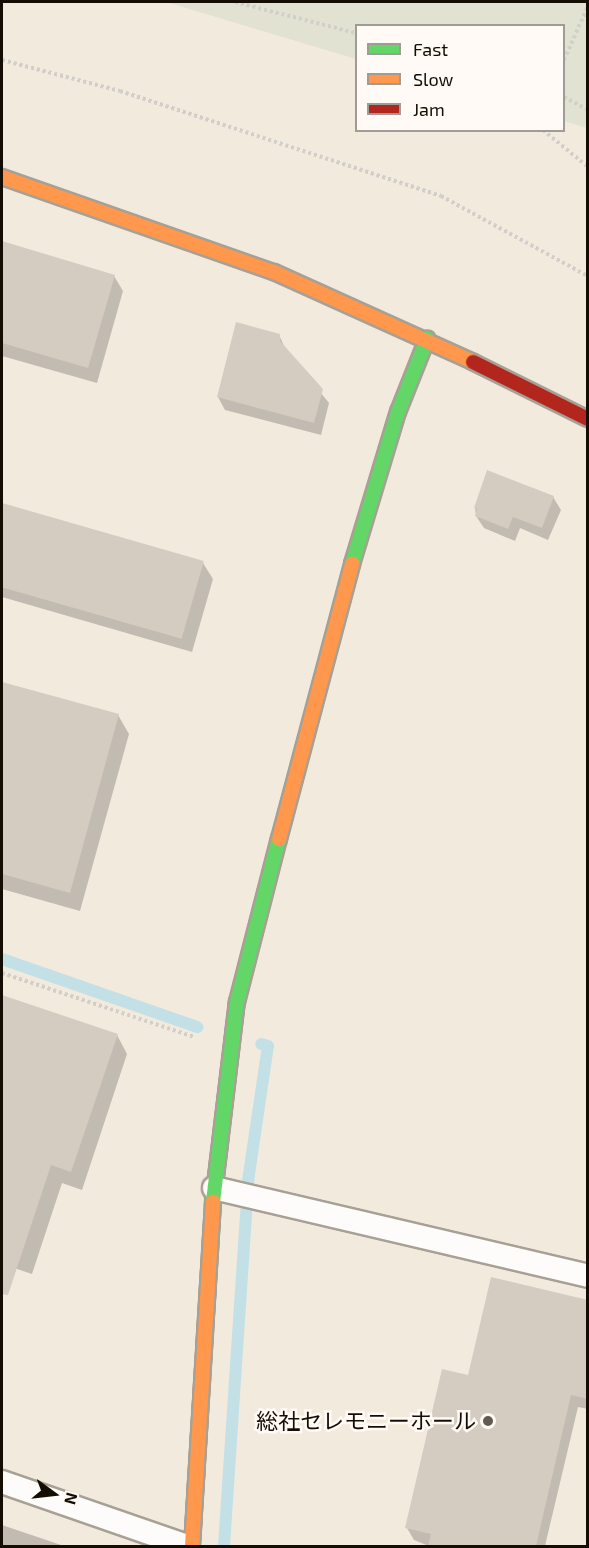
<!DOCTYPE html>
<html>
<head>
<meta charset="utf-8">
<style>
  body { margin:0 }
  #map { position:relative; width:589px; height:1548px; overflow:hidden; background:#f3eade; font-family:"Exo 2","Noto Sans JP",sans-serif }
  div>[style] { position:absolute }
  .green>* { inset:0; background:#e1e2d1 }
  .shadow>* { inset:0; background:#0003 }
  .stream>* { height:12px; margin:-6px; padding:0 6px; transform-origin:6px; border-radius:6px; background:#c3e0e7 }
  .building>* { inset:0; background:#d4ccc1; transform-origin:0 0 }
  .path>* { height:4px; margin-top:-2px; transform-origin:0; background:repeating-linear-gradient(90deg,#d2cfcb 0 3px,transparent 0 6px) }
  .roads { filter:drop-shadow(2px 0 #a7a095) drop-shadow(-2px 0 #a7a095) drop-shadow(0 2px #a7a095) drop-shadow(0 -2px #a7a095) }
  .lane>* { height:22px; margin:-11px; padding:0 11px; transform-origin:11px; border-radius:11px; background:#fdfcfa }
  .fast>* { height:14px; margin:-7px; padding:0 7px; transform-origin:7px; border-radius:7px; background:#63d668 }
  .slow>* { height:14px; margin:-7px; padding:0 7px; transform-origin:7px; border-radius:7px; background:#ff974d }
  .jam>* { height:14px; margin:-7px; padding:0 7px; transform-origin:7px; border-radius:7px; background:#b3261e }
  .dots>* { width:16px; height:16px; translate:-50% -50%; box-sizing:border-box; border:3px solid #fffaf5; border-radius:50% }
  span { translate:-50% -50%; white-space:nowrap; text-align:center; line-height:1.15; -webkit-text-stroke:5px #fffaf5; paint-order:stroke }
  .poi-label { font-size:22px; color:#140d04 }
  .right { translate:-100% -50%; text-align:right }
  .frame { position:absolute; inset:0; border:3px solid #140d04; pointer-events:none }
  .legend { position:absolute; left:355px; top:24px; width:210px; height:108px; box-sizing:border-box; background:#fffaf5; border:2px solid #a19b95; margin:0; padding:8px 10px; list-style:none; font-size:18px; color:#140d04 }
  .legend li { display:flex; align-items:center; gap:12px; height:30px }
  .legend b { width:30px; border:2px solid #a19b95 }
  .north { position:absolute; left:24px; top:1464px; width:60px; height:60px; -webkit-text-stroke:4px #fffaf5; paint-order:stroke; rotate:105deg; font-size:16px; font-weight:700; line-height:24px; text-align:center; color:#140d04 }
  .north::after { content:''; display:block; margin:auto; width:21px; height:27px; background:#140d04; clip-path:polygon(50% 0,100% 100%,50% 72%,0 100%) }
</style>
</head>
<body>
<div id="map">
  <div class="green">
    <div style="clip-path:polygon(166px 2px,587px 2px,587px 128px,564px 121px,564px 26px,356px 26px,356px 59px)"></div>
  </div>
  <div class="shadow">
    <div style="clip-path:polygon(2px 243px,114px 276px,123px 291px,97px 383px,2px 356px)"></div>
    <div style="clip-path:polygon(279px 335px,286px 350px,329px 403px,321px 435px,225px 410px,218px 397px)"></div>
    <div style="clip-path:polygon(553px 497px,561px 510px,548px 540px,520px 528px,515px 541px,484px 528px,476px 516px,475px 507px)"></div>
    <div style="clip-path:polygon(2px 504px,203px 563px,213px 579px,192px 652px,2px 597px)"></div>
    <div style="clip-path:polygon(2px 684px,118px 715px,129px 734px,80px 911px,2px 889px)"></div>
    <div style="clip-path:polygon(2px 997px,117px 1035px,127px 1054px,82px 1190px,62px 1183px,32px 1274px,2px 1264px)"></div>
    <div style="clip-path:polygon(588px 1301px,588px 1409px,578px 1407px,545px 1546px,429px 1546px,414px 1540px,407px 1528px,469px 1376px)"></div>
    <div style="clip-path:polygon(2px 1525px,64px 1546px,2px 1546px)"></div>
  </div>
  <div class="stream">
    <div style="left:2px;top:959px;width:207px;rotate:19.2deg"></div>
    <div style="left:224px;top:1546px;width:366px;rotate:-86.2deg"></div>
    <div style="left:248px;top:1181px;width:136px;rotate:-81.6deg"></div>
    <div style="left:268px;top:1046px;width:7px;rotate:-164deg"></div>
  </div>
  <div class="building">
    <div style="clip-path:polygon(2px 241px,115px 275px,88px 368px,2px 343px)"></div>
    <div style="clip-path:polygon(236px 322px,280px 334px,280px 341px,323px 389px,314px 423px,217px 397px)"></div>
    <div style="clip-path:polygon(487px 470px,554px 496px,542px 528px,513px 517px,508px 529px,475px 516px,477px 509px,474px 508px)"></div>
    <div style="left:2px;top:503px;width:210px;height:81px;rotate:16deg"></div>
    <div style="clip-path:polygon(2px 682px,119px 714px,70px 893px,2px 874px)"></div>
    <div style="clip-path:polygon(2px 995px,118px 1034px,71px 1172px,51px 1165px,8px 1295px,2px 1294px)"></div>
    <div style="clip-path:polygon(491px 1277px,588px 1300px,588px 1399px,571px 1395px,536px 1546px,428px 1546px,431px 1534px,405px 1528px,442px 1369px,468px 1375px)"></div>
  </div>
  <div class="path">
    <div style="left:235px;top:2px;width:125px;rotate:14.4deg"></div>
    <div style="left:2px;top:60px;width:122px;rotate:14.7deg"></div>
    <div style="left:120px;top:91px;width:338px;rotate:18.1deg"></div>
    <div style="left:441px;top:196px;width:167px;rotate:28.6deg"></div>
    <div style="left:564px;top:60px;width:59px;rotate:-66deg"></div>
    <div style="left:564px;top:97px;width:27px;rotate:28deg"></div>
    <div style="left:543px;top:130px;width:58px;rotate:39.4deg"></div>
    <div style="left:2px;top:973px;width:202px;rotate:18.4deg"></div>
  </div>
  <div class="roads">
    <div class="lane">
      <div style="left:214px;top:1188px;width:384px;rotate:13.2deg"></div>
      <div style="left:2px;top:1482px;width:196px;rotate:19.1deg"></div>
    </div>
    <div class="fast">
      <div style="left:352px;top:564px;width:159px;rotate:-73.2deg"></div>
      <div style="left:398px;top:412px;width:79px;rotate:-68.3deg"></div>
      <div style="left:213px;top:1202px;width:201px;rotate:-83.2deg"></div>
      <div style="left:237px;top:1002px;width:168px;rotate:-75.6deg"></div>
    </div>
    <div class="slow">
      <div style="left:2px;top:177px;width:288px;rotate:19.3deg"></div>
      <div style="left:274px;top:272px;width:218px;rotate:24.3deg"></div>
      <div style="left:279px;top:839px;width:285px;rotate:-75.1deg"></div>
      <div style="left:192px;top:1546px;width:345px;rotate:-86.5deg"></div>
    </div>
    <div class="jam">
      <div style="left:473px;top:362px;width:128px;rotate:26.4deg"></div>
    </div>
  </div>
  <div class="dots">
    <div style="left:488px;top:1421px;background:#625a50"></div>
  </div>
  <div class="poi-label">
    <span class="right" style="left:476px;top:1421px">総社セレモニーホール</span>
  </div>
  <div class="frame"></div>
  <ul class="legend">
  <li><b style="height:8px;background:#63d668"></b>Fast</li>
  <li><b style="height:8px;background:#ff974d"></b>Slow</li>
  <li><b style="height:8px;background:#b3261e"></b>Jam</li>
  </ul>
  <div class="north">N</div>
</div>
</body>
</html>
